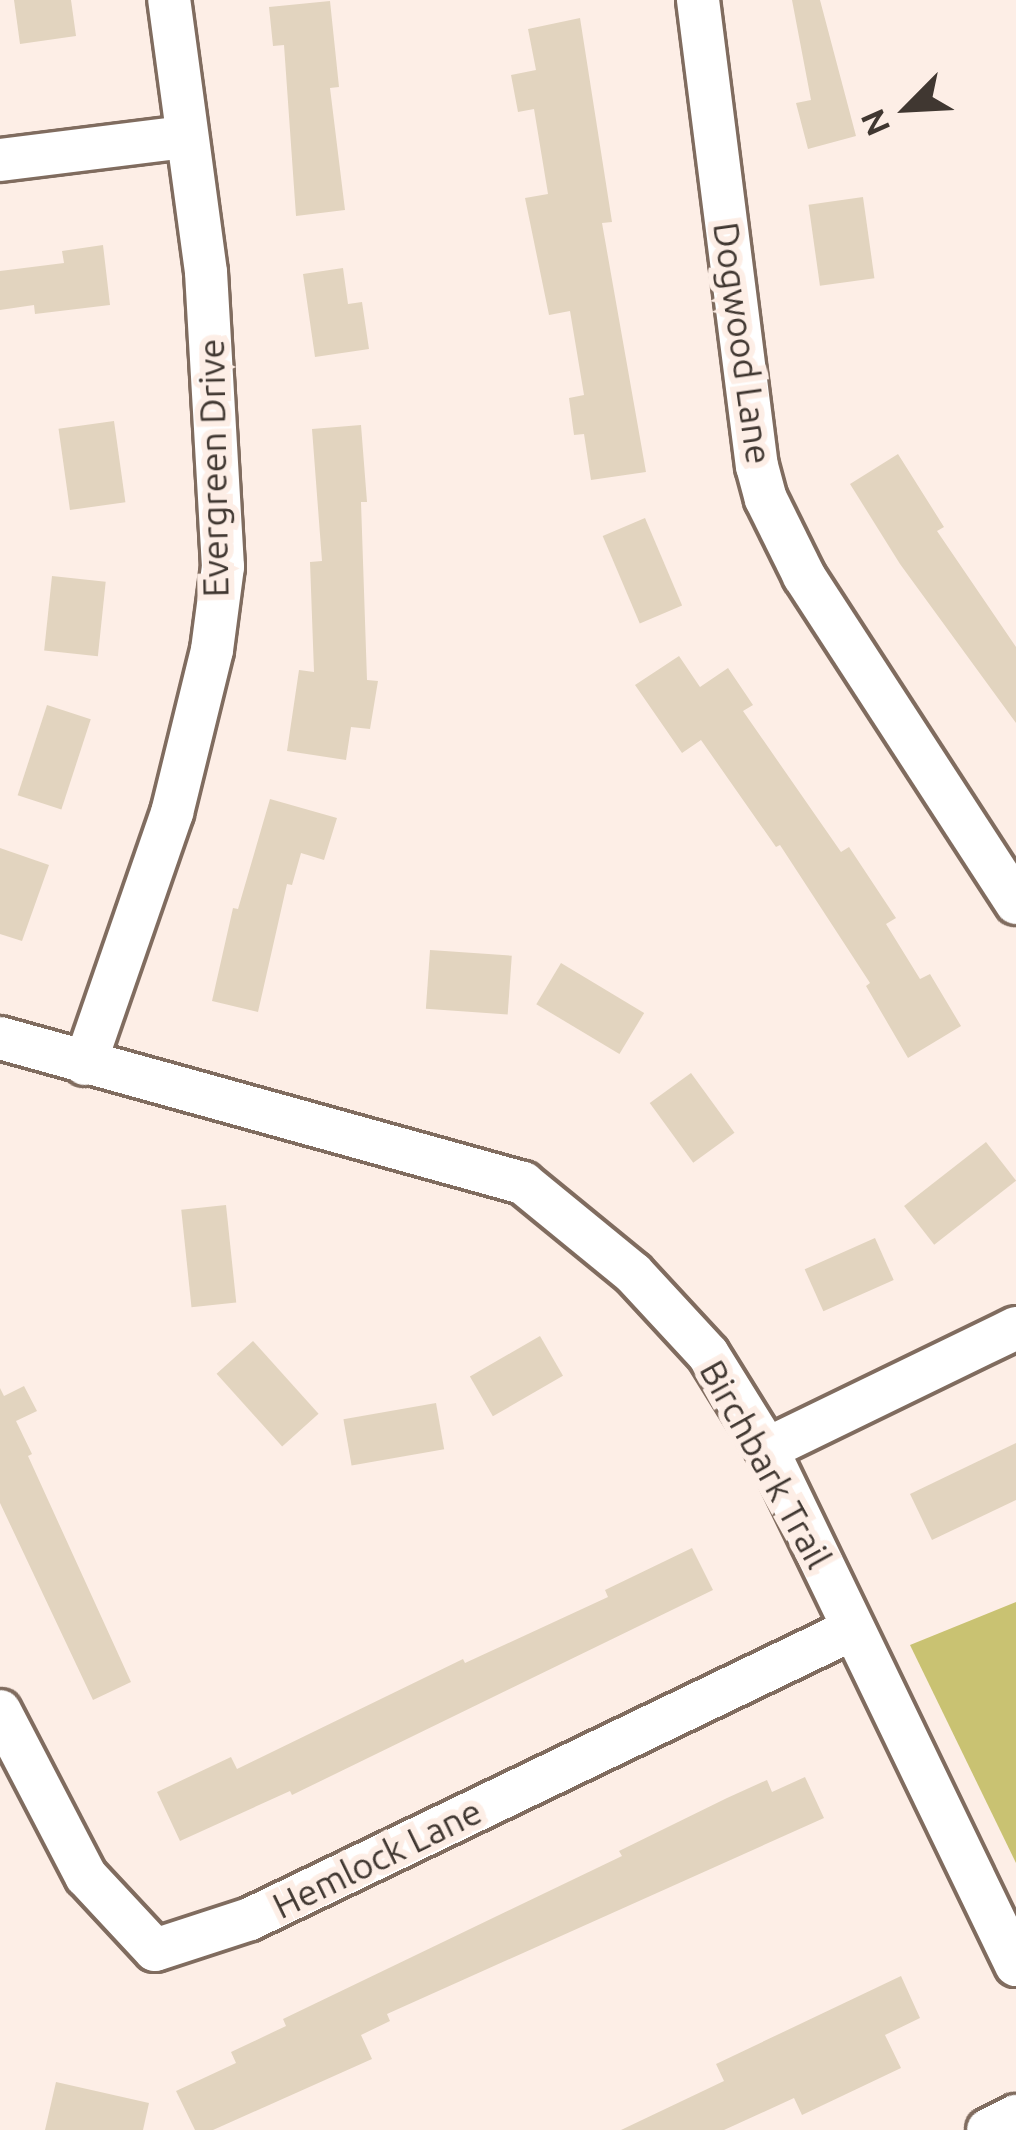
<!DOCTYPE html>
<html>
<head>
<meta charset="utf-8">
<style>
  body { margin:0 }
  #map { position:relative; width:1016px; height:2130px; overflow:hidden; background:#fdeee6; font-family:Ubuntu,sans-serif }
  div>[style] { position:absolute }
  .green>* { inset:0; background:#c9c272 }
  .building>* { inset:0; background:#e2d4bf; transform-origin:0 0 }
  .roads { filter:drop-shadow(3px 0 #806c5f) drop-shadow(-3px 0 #806c5f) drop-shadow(0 3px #806c5f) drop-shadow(0 -3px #806c5f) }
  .street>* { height:42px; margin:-21px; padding:0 21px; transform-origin:21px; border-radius:21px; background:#fff }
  span { translate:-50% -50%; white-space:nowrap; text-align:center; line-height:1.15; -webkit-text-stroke:12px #fdeee6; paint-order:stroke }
  .street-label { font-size:36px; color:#403731 }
  .north { position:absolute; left:848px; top:48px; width:120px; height:120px; -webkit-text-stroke:9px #fdeee6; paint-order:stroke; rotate:246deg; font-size:33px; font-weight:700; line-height:48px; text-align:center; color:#403731 }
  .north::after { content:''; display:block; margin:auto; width:42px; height:54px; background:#403731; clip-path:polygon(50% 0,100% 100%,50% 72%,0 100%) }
</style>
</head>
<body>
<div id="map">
  <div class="green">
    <div style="clip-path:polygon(1016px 1602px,1016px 1863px,910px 1645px)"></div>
  </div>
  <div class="building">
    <div style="clip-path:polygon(14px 0,71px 0,76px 36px,20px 44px)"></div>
    <div style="clip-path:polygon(792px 0,820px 0,856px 136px,808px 149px,796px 103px,811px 100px)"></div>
    <div style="clip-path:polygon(330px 1px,339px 87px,330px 88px,345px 210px,296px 216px,284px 45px,273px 46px,269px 7px)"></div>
    <div style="clip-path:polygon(580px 18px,612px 222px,602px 223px,646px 472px,591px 480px,584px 434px,574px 435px,569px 398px,584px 395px,570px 311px,549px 315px,525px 198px,548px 194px,534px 109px,518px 112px,511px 75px,536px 70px,528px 29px)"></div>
    <div style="left:863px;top:197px;width:82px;height:55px;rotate:82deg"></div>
    <div style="clip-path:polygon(103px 245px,110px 305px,35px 314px,34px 305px,0 310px,0 271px,64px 263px,62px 251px)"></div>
    <div style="clip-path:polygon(343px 268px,348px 304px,362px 302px,369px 349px,315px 357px,303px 274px)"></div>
    <div style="left:114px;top:421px;width:82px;height:56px;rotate:82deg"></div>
    <div style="clip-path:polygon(361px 425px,367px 502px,361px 502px,367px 680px,378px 681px,370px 729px,351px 727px,346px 760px,287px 751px,299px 670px,314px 672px,310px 562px,322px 561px,312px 429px)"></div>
    <div style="clip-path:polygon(898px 454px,944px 527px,937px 531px,1016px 647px,1016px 723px,900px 564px,850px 484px)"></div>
    <div style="left:645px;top:518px;width:95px;height:46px;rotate:67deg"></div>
    <div style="left:52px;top:576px;width:54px;height:75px;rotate:6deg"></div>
    <div style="clip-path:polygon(679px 656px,700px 687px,728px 668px,753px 705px,743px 711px,841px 852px,849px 847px,896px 918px,886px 924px,920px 979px,930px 974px,961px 1026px,908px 1058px,866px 986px,870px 983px,780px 845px,776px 847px,701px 740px,682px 753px,635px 685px)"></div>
    <div style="left:47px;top:705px;width:46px;height:95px;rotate:18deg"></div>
    <div style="clip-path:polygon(270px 799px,337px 818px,324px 860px,301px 853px,292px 885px,287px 884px,258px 1012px,212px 1001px,233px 908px,238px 909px)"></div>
    <div style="clip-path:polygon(0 848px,49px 865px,22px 941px,0 934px)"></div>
    <div style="left:430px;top:950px;width:82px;height:59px;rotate:4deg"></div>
    <div style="left:561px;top:963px;width:97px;height:48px;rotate:31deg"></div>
    <div style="left:691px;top:1073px;width:74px;height:51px;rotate:54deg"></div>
    <div style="left:986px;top:1142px;width:49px;height:104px;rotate:52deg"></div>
    <div style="left:226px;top:1205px;width:98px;height:45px;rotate:84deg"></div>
    <div style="left:875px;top:1238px;width:46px;height:77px;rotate:66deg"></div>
    <div style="left:540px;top:1336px;width:46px;height:81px;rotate:60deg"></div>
    <div style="left:253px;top:1341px;width:98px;height:49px;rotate:48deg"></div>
    <div style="clip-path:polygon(24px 1386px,37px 1411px,16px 1421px,32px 1454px,28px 1456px,131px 1682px,93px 1700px,0 1503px,0 1388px,4px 1396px)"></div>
    <div style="left:436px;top:1403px;width:47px;height:94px;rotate:80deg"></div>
    <div style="clip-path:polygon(1016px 1443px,1016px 1500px,932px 1540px,910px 1494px)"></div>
    <div style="clip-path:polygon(692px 1548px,713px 1590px,292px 1795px,290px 1791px,180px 1841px,157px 1792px,231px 1757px,237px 1769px,463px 1659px,465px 1663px,608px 1597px,605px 1590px)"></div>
    <div style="clip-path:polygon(805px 1777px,824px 1818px,387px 2014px,390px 2021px,361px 2035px,372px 2059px,213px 2130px,195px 2130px,176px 2091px,236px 2063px,231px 2052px,286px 2026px,283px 2019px,622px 1856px,619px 1851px,727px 1798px,767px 1780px,772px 1792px)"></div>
    <div style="clip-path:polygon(901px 1976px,920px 2018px,885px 2035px,901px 2068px,802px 2115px,794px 2098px,724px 2130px,621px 2130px,724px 2081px,716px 2064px)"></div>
    <div style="clip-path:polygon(56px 2082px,149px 2103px,143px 2130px,45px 2130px)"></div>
  </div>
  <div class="roads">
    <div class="street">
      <div style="left:698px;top:0;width:470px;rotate:82.8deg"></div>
      <div style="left:757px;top:466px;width:34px;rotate:75deg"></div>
      <div style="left:766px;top:499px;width:86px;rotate:63.7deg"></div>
      <div style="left:804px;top:576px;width:390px;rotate:57deg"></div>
      <div style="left:0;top:160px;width:186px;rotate:-7.1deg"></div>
      <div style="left:0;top:1038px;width:543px;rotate:15.5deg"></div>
      <div style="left:523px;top:1183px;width:142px;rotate:39.3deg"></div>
      <div style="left:633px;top:1273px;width:110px;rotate:47.2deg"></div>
      <div style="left:708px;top:1354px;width:112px;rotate:58.2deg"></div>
      <div style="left:767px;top:1449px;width:573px;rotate:64.24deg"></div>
      <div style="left:85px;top:1064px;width:266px;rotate:-70.9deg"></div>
      <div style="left:172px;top:813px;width:168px;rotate:-76.2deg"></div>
      <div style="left:212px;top:650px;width:84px;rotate:-82.5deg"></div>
      <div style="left:223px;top:567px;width:295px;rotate:-93.3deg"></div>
      <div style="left:206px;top:272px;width:275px;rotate:-97.7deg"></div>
      <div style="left:767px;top:1449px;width:277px;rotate:-25.9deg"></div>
      <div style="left:0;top:1711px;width:186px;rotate:62.5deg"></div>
      <div style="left:86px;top:1876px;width:101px;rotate:47deg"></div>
      <div style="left:155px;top:1950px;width:100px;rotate:-18.1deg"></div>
      <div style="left:250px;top:1919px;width:669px;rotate:-25.68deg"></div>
      <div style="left:988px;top:2130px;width:31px;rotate:-27deg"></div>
    </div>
  </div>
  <div class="street-label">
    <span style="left:743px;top:343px;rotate:82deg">Dogwood Lane</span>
    <span style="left:213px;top:468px;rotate:-91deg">Evergreen Drive</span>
    <span style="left:766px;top:1464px;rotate:61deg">Birchbark Trail</span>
    <span style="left:377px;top:1858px;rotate:-26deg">Hemlock Lane</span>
  </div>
  <div class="north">N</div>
</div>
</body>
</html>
